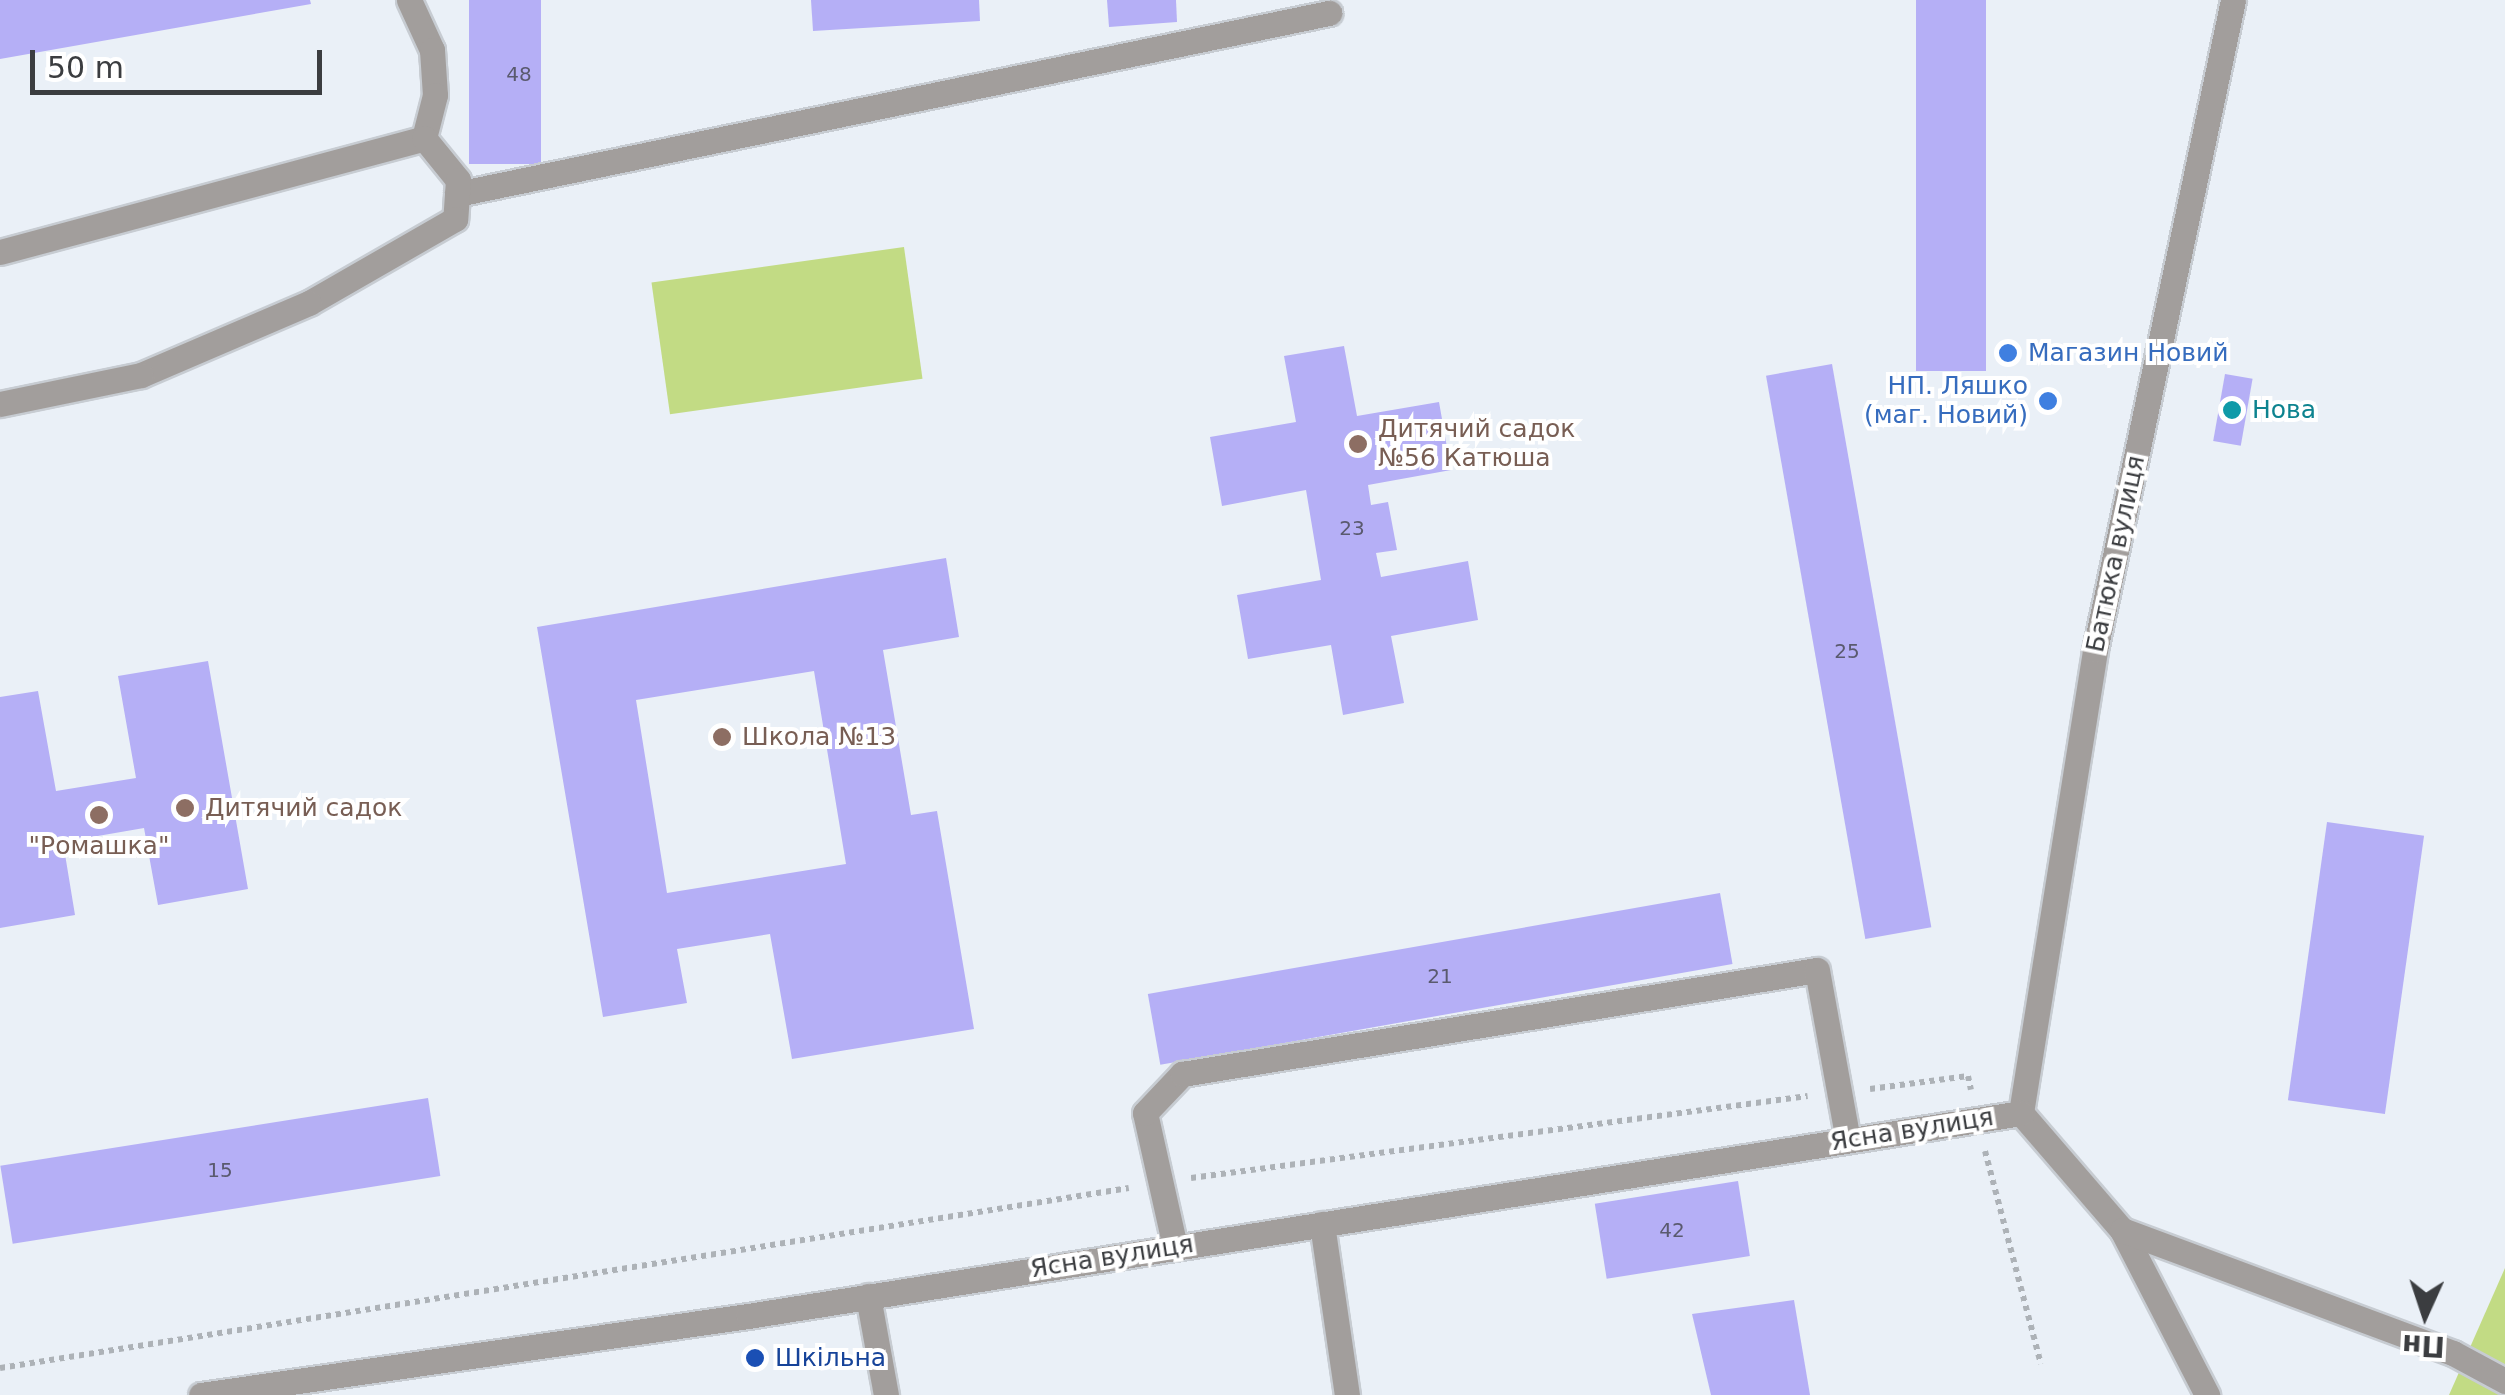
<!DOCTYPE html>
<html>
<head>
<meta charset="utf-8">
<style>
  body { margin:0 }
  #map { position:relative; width:2505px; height:1395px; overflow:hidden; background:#eaf0f7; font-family:"DejaVu Sans",sans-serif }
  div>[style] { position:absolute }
  .green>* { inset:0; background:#c2db84; transform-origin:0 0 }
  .building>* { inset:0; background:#b5aff6; transform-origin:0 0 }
  .path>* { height:6px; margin-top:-3px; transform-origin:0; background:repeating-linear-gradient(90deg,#adb2b7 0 5px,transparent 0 10px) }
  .roads { filter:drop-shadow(2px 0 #c7ccd2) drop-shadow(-2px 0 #c7ccd2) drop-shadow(0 2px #c7ccd2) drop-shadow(0 -2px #c7ccd2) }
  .minor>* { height:25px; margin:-12.5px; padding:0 12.5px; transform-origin:12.5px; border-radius:12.5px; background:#a29e9c }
  .dots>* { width:28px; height:28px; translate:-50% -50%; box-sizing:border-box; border:5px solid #fff; border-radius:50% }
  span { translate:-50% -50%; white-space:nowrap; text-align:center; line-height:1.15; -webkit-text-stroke:8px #fff; paint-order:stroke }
  .number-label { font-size:20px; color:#5a5a6e }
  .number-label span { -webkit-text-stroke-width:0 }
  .shop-label { font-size:25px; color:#366cbe }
  .left { translate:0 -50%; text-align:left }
  .right { translate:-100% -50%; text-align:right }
  .culture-label { font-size:25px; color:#0d838f }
  .education-label { font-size:25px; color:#785e54 }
  .street-label { font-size:25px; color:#3b3d40 }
  .transit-label { font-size:25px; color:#164399 }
  .north { position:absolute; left:2375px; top:1265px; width:100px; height:100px; -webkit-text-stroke:8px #fff; paint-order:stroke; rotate:183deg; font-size:28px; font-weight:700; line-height:40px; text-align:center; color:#3b3d40 }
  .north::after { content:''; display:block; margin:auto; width:35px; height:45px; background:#3b3d40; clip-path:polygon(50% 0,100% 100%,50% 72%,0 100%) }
  .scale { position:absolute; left:30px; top:50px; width:292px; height:45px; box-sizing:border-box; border:5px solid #3b3d40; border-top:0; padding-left:12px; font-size:30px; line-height:35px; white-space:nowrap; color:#3b3d40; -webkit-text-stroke:8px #fff; paint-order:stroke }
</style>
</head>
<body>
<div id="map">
  <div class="green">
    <div style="left:904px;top:247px;width:133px;height:255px;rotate:82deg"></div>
    <div style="clip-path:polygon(2505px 1268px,2505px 1395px,2449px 1395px)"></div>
  </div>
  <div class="building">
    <div style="clip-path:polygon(0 0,310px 0,311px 4px,0 59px)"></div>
    <div style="left:469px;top:0;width:72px;height:164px"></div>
    <div style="clip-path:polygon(811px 0,979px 0,980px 21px,813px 31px)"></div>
    <div style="clip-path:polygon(1107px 0,1176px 0,1177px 22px,1109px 27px)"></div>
    <div style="left:1916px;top:0;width:70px;height:371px"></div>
    <div style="clip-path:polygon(1344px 346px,1357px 416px,1439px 402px,1451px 470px,1368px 485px,1371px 505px,1388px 502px,1397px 550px,1376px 553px,1381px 577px,1468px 561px,1478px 620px,1391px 636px,1404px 703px,1343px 715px,1331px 645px,1248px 659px,1237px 595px,1321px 580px,1306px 490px,1222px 506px,1210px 437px,1296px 422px,1284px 356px)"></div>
    <div style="left:1832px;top:364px;width:572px;height:67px;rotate:80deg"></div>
    <div style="left:2225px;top:374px;width:28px;height:68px;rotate:10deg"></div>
    <div style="clip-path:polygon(evenodd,946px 558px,959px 637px,883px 650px,911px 815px,937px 811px,974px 1029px,792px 1059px,770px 934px,677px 949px,687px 1003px,603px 1017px,537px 627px,946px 558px,814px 671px,846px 864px,667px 893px,636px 700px,814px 671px)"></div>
    <div style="clip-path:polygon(208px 661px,248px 889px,158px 905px,144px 828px,63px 842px,75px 915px,0 928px,0 697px,38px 691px,56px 791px,136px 778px,118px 676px)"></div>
    <div style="left:2327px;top:822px;width:98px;height:281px;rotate:8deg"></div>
    <div style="left:1720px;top:893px;width:72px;height:581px;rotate:80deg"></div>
    <div style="left:428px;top:1098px;width:79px;height:433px;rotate:81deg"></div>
    <div style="left:1738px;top:1181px;width:76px;height:145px;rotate:81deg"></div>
    <div style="clip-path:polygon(1794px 1300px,1810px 1395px,1711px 1395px,1692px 1314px)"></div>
  </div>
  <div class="path">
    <div style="left:1870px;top:1089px;width:99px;rotate:-7.6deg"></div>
    <div style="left:1968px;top:1076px;width:14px;rotate:78deg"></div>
    <div style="left:1985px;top:1151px;width:220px;rotate:75.3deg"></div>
    <div style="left:1191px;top:1178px;width:622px;rotate:-7.57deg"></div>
    <div style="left:0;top:1368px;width:1143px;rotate:-9.06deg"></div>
  </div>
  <div class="roads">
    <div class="minor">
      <div style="left:409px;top:0;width:55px;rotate:65.3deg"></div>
      <div style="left:432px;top:50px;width:45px;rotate:86.2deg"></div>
      <div style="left:435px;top:95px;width:44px;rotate:104.3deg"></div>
      <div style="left:457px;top:194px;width:891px;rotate:-11.73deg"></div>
      <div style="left:0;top:252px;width:439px;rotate:-15deg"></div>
      <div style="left:424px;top:138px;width:54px;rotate:51deg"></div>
      <div style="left:458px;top:180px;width:39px;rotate:94deg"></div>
      <div style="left:455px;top:219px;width:168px;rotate:150.1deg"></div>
      <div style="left:309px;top:303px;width:183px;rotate:156.8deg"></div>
      <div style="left:141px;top:375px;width:144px;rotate:168.4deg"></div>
      <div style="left:2021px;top:1113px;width:469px;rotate:-80.9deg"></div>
      <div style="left:2095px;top:650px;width:664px;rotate:-78.01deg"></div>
      <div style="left:2021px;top:1113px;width:155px;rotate:49.2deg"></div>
      <div style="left:2122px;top:1230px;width:186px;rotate:62.7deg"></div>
      <div style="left:1322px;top:1224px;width:173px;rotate:81.7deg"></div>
      <div style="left:2122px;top:1230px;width:353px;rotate:20.4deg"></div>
      <div style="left:2453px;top:1353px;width:59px;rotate:28.3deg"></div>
      <div style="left:1175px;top:1247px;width:137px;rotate:-102.6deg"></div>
      <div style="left:1145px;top:1113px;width:54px;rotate:-46.5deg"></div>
      <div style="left:1182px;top:1074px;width:643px;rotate:-9.3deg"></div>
      <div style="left:1817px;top:970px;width:173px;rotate:79.7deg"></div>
      <div style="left:868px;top:1296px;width:101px;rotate:79.7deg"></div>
      <div style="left:201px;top:1395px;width:553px;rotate:-8.22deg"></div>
      <div style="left:748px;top:1316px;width:1289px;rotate:-9.06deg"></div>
    </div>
  </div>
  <div class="dots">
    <div style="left:2008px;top:353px;background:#3f7fe0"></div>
    <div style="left:2048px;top:401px;background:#3f7fe0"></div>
    <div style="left:2232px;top:410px;background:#0f9aa8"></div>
    <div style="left:1358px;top:444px;background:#8d6e63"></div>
    <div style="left:722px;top:737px;background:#8d6e63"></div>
    <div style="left:185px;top:808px;background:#8d6e63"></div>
    <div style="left:99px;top:815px;background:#8d6e63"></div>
    <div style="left:755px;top:1358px;background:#1a4fb4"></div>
  </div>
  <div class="number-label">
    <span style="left:519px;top:74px">48</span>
    <span style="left:1352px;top:528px">23</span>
    <span style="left:1847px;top:651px">25</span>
    <span style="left:1440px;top:976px">21</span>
    <span style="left:220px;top:1170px">15</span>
    <span style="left:1672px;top:1230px">42</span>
  </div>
  <div class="shop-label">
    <span class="left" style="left:2028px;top:353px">Магазин Новий</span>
    <span class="right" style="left:2028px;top:401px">НП. Ляшко<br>(маг. Новий)</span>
  </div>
  <div class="culture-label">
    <span class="left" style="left:2252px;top:410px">Нова</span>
  </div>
  <div class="education-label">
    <span class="left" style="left:1378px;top:444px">Дитячий садок<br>№56 Катюша</span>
    <span class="left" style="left:742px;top:737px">Школа №13</span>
    <span class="left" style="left:205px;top:808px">Дитячий садок</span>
    <span style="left:99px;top:846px">"Ромашка"</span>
  </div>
  <div class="street-label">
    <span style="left:2116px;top:554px;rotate:-78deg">Батюка вулиця</span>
    <span style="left:1912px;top:1130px;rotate:-9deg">Ясна вулиця</span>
    <span style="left:1112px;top:1257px;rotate:-9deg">Ясна вулиця</span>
  </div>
  <div class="transit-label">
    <span class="left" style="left:775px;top:1358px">Шкільна</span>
  </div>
  <div class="north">Пн</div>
  <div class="scale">50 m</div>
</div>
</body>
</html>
